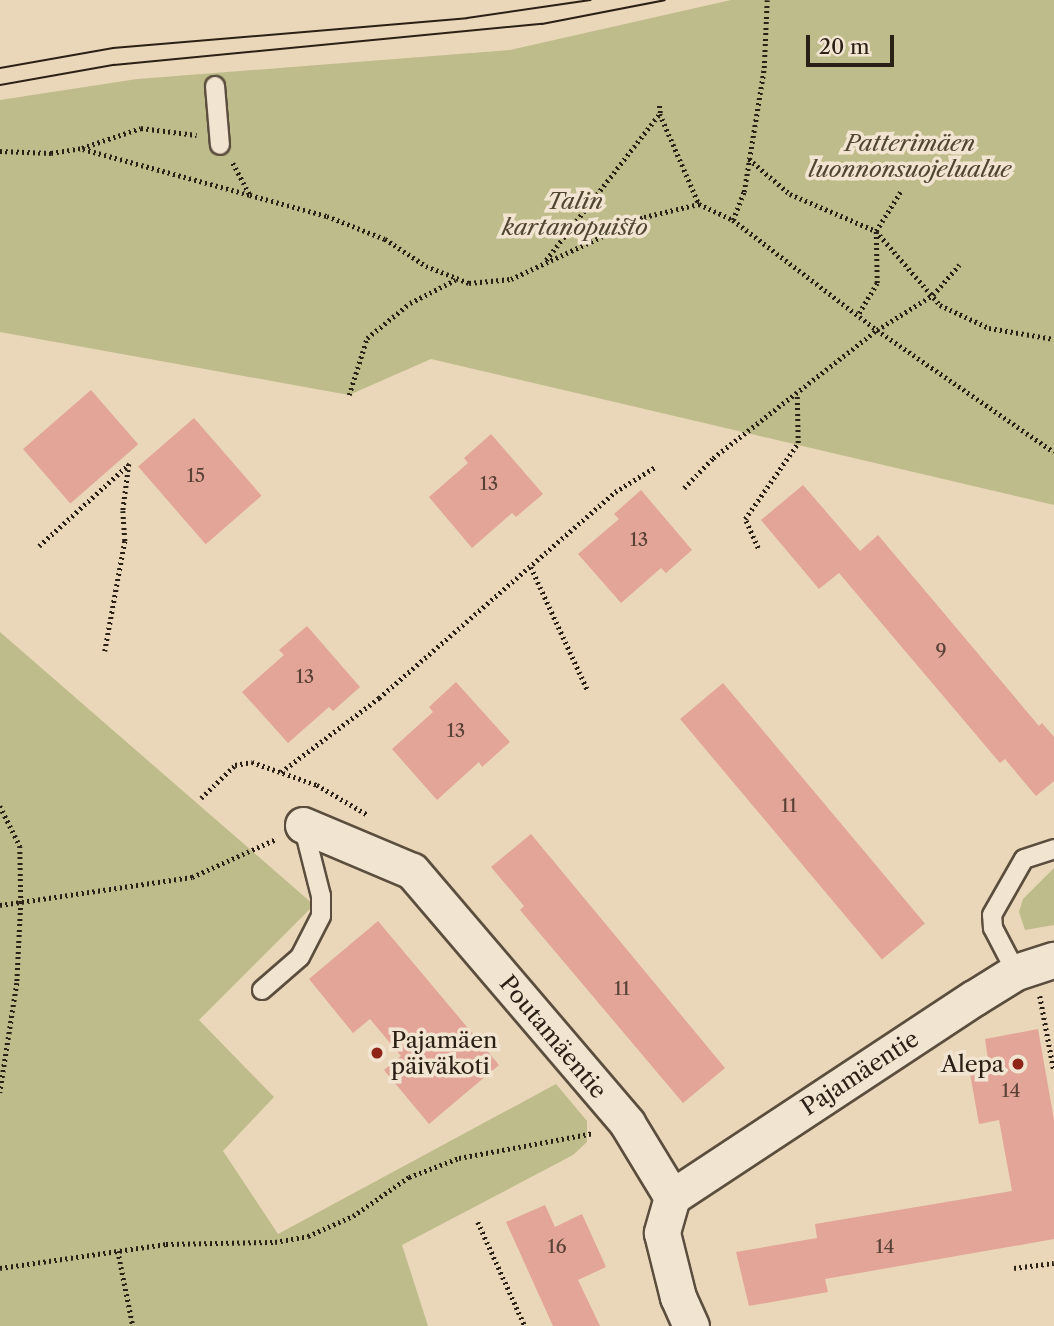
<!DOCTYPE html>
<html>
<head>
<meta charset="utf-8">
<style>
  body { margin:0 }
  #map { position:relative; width:1054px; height:1326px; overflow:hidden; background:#ead6b8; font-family:"Libre Caslon Text",serif }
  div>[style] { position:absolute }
  .green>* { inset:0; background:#bebc8a }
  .building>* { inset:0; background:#e3a597; transform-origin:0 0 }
  .path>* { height:4.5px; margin-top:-2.25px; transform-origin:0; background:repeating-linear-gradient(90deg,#2b2015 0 2px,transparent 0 5.5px) }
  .roads { filter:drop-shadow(2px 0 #5b4e3e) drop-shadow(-2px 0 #5b4e3e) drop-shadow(0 2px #5b4e3e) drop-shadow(0 -2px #5b4e3e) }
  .lane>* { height:18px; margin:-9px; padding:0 9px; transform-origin:9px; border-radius:9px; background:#f1e4d1 }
  .street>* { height:35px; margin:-17.5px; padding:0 17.5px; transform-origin:17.5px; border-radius:17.5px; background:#f1e4d1 }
  .tram>* { height:2px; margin:-1px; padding:0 1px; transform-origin:1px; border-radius:1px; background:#2b2015 }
  .dots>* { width:19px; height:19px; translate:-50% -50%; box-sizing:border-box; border:4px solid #f1e4d1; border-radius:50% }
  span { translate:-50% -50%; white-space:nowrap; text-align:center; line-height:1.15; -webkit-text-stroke:7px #f1e4d1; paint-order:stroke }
  .number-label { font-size:19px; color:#594136 }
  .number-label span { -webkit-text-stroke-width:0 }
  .park-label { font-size:23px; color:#504732; font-style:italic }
  .street-label { font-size:23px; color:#2b2015 }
  .poi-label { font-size:23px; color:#2b2015 }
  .left { translate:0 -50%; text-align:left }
  .right { translate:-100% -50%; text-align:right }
  .scale { position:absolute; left:806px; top:35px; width:88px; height:32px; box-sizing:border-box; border:4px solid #2b2015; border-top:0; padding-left:9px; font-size:21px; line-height:24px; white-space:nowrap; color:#2b2015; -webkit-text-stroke:5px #f1e4d1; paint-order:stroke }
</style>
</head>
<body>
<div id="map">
  <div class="green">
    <div style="clip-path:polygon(731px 0,1054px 0,1054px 505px,431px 359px,349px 395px,0 332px,0 100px,137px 79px,510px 50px)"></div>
    <div style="clip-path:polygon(0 632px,314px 905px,199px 1020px,274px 1097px,223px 1151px,278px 1234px,556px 1084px,587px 1121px,587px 1142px,573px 1155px,402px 1245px,428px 1326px,0 1326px)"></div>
    <div style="clip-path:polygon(1054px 868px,1054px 925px,1025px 930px,1019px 912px,1023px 899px)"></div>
  </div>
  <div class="building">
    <div style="left:91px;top:390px;width:72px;height:90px;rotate:49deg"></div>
    <div style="left:194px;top:418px;width:103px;height:74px;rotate:49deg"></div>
    <div style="clip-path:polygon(491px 434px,543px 494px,516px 517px,512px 513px,472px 548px,429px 497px,468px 463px,464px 458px)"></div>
    <div style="clip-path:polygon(803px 485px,860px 551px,878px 535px,1039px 726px,1042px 723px,1054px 737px,1054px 781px,1036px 796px,1005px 759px,1000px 763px,839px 573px,819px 589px,761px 520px)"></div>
    <div style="clip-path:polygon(641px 490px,692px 550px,666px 573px,661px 568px,621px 603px,578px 554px,619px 519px,614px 514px)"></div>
    <div style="clip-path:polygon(307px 626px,360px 687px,333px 711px,329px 707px,288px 743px,242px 692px,284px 655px,279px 650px)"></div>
    <div style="clip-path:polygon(456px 682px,510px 742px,482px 767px,479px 762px,437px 800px,392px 749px,433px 712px,429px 707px)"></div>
    <div style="left:723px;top:683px;width:314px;height:56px;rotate:50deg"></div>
    <div style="clip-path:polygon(531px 834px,725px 1068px,683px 1103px,520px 910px,524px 906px,491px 867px)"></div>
    <div style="clip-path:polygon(378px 921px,499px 1065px,429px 1124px,384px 1070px,401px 1056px,370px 1019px,353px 1033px,309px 979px)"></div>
    <div style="clip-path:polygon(1038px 1029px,1054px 1120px,1054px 1239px,825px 1279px,828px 1292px,749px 1306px,736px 1252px,817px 1238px,815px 1224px,1012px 1191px,999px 1120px,979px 1124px,968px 1062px,988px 1059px,985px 1039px)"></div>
    <div style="clip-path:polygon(545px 1205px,555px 1227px,582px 1214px,606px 1267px,578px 1280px,600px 1326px,553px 1326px,506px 1222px)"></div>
  </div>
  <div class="path">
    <div style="left:660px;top:114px;width:98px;rotate:66.6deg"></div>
    <div style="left:83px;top:149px;width:173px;rotate:15.4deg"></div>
    <div style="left:0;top:151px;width:51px;rotate:2.2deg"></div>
    <div style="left:51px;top:153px;width:31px;rotate:-9deg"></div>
    <div style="left:82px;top:148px;width:62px;rotate:-18.7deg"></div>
    <div style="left:141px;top:128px;width:56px;rotate:7.1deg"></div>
    <div style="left:749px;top:159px;width:54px;rotate:40.5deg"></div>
    <div style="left:790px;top:194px;width:94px;rotate:23.3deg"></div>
    <div style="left:876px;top:231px;width:98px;rotate:49.1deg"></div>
    <div style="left:940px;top:305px;width:54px;rotate:25.1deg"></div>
    <div style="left:989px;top:328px;width:66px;rotate:9.6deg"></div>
    <div style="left:233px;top:163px;width:36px;rotate:62deg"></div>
    <div style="left:250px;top:195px;width:80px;rotate:15.3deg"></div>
    <div style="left:327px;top:216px;width:62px;rotate:21.6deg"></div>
    <div style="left:385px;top:239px;width:49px;rotate:33.4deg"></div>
    <div style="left:426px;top:266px;width:46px;rotate:21.6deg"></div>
    <div style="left:469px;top:283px;width:42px;rotate:-5.4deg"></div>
    <div style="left:511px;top:279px;width:147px;rotate:-25deg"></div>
    <div style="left:644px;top:217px;width:57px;rotate:-13.3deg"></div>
    <div style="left:699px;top:204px;width:38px;rotate:25deg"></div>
    <div style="left:733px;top:220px;width:181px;rotate:37.4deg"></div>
    <div style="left:877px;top:330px;width:215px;rotate:34.6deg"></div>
    <div style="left:733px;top:220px;width:30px;rotate:-69deg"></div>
    <div style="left:744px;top:192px;width:126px;rotate:-80.8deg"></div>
    <div style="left:764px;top:68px;width:68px;rotate:-87.5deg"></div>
    <div style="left:546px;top:260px;width:186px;rotate:-52.2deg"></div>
    <div style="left:660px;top:113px;width:9px;rotate:-96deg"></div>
    <div style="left:859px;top:313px;width:35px;rotate:-59deg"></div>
    <div style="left:877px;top:283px;width:52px;rotate:-91.1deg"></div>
    <div style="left:876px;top:231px;width:47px;rotate:-58deg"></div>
    <div style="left:349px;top:395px;width:60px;rotate:-72.5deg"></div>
    <div style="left:367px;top:338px;width:55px;rotate:-39.1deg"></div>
    <div style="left:410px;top:303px;width:51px;rotate:-27.1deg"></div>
    <div style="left:684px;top:488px;width:42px;rotate:-46deg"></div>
    <div style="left:713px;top:458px;width:208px;rotate:-38deg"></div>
    <div style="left:877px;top:330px;width:66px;rotate:-32deg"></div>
    <div style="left:933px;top:295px;width:40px;rotate:-49deg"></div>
    <div style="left:39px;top:546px;width:122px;rotate:-42.3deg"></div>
    <div style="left:129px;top:464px;width:47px;rotate:97.3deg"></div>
    <div style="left:123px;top:511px;width:30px;rotate:86deg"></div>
    <div style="left:125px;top:541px;width:112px;rotate:100.3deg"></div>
    <div style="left:758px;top:548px;width:32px;rotate:-114deg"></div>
    <div style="left:745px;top:519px;width:93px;rotate:-55.1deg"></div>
    <div style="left:798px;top:443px;width:49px;rotate:-91.2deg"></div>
    <div style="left:531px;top:567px;width:136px;rotate:65.3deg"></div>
    <div style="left:281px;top:772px;width:123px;rotate:-37.1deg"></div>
    <div style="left:379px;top:698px;width:313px;rotate:-41.1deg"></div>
    <div style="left:615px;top:492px;width:47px;rotate:-32deg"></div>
    <div style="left:201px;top:798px;width:47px;rotate:-44.1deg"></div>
    <div style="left:235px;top:765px;width:17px;rotate:-10deg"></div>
    <div style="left:252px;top:762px;width:69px;rotate:19.5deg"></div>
    <div style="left:317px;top:785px;width:59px;rotate:30.5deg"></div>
    <div style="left:0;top:806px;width:45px;rotate:63.4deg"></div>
    <div style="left:20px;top:846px;width:56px;rotate:89deg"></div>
    <div style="left:21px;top:902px;width:81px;rotate:92.8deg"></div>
    <div style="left:17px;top:983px;width:111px;rotate:98.8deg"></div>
    <div style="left:0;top:905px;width:194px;rotate:-8.3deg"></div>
    <div style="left:192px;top:877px;width:92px;rotate:-24.3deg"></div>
    <div style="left:1040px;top:996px;width:76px;rotate:79.4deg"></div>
    <div style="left:478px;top:1222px;width:114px;rotate:65.7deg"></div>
    <div style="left:118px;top:1251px;width:76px;rotate:78.7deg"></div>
    <div style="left:0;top:1268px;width:168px;rotate:-8.2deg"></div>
    <div style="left:166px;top:1244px;width:109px;rotate:-1.1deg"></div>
    <div style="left:275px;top:1242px;width:34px;rotate:-10deg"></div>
    <div style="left:308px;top:1236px;width:49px;rotate:-24deg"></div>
    <div style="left:353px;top:1216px;width:68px;rotate:-34.9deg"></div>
    <div style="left:409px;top:1177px;width:53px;rotate:-20.8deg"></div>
    <div style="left:459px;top:1158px;width:137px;rotate:-10.5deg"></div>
    <div style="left:1014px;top:1268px;width:40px;rotate:-7.1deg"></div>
  </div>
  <div class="roads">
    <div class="lane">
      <div style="left:215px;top:86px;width:59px;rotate:85.2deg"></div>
      <div style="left:1016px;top:972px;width:50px;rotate:-117.6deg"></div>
      <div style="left:993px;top:928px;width:13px;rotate:-94deg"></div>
      <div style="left:992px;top:915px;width:64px;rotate:-60.3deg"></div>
      <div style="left:1024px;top:859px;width:32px;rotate:-18deg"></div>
      <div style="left:262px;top:990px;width:50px;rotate:-41deg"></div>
      <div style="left:300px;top:957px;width:46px;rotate:-62.9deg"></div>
      <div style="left:321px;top:916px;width:20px;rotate:-90deg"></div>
      <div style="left:321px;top:896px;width:73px;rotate:-104.2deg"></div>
    </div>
    <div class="street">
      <div style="left:303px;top:825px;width:118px;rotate:22.9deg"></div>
      <div style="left:412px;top:871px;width:331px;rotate:49.5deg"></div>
      <div style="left:627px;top:1123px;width:87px;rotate:58.7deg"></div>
      <div style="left:672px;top:1197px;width:362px;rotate:-33.4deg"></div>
      <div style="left:974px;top:998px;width:49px;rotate:-31.8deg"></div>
      <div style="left:1016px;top:972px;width:40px;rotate:-18deg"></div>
      <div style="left:672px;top:1197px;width:37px;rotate:106deg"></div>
      <div style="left:662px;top:1233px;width:66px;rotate:76deg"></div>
      <div style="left:678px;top:1297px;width:32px;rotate:66deg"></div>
    </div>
  </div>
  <div class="tram">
    <div style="left:0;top:68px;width:115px;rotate:-10deg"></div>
    <div style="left:113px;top:48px;width:355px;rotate:-4.8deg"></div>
    <div style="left:467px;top:18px;width:125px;rotate:-8.3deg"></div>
    <div style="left:0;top:85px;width:116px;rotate:-10deg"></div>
    <div style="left:114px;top:65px;width:430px;rotate:-5.5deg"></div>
    <div style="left:542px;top:24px;width:125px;rotate:-11deg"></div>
  </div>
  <div class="dots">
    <div style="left:377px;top:1053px;background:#8f2418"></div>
    <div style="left:1018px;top:1064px;background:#8f2418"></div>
  </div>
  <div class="number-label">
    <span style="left:196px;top:476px">15</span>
    <span style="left:489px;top:484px">13</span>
    <span style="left:639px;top:540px">13</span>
    <span style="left:941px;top:651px">9</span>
    <span style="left:305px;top:677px">13</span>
    <span style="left:456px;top:731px">13</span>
    <span style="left:789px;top:806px">11</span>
    <span style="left:622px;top:989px">11</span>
    <span style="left:1011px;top:1091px">14</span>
    <span style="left:557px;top:1247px">16</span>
    <span style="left:885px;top:1247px">14</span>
  </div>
  <div class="park-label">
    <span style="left:910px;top:156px">Patterimäen<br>luonnonsuojelualue</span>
    <span style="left:575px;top:214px">Talin<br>kartanopuisto</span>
  </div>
  <div class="street-label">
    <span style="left:553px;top:1037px;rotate:50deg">Poutamäentie</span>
    <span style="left:860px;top:1073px;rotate:-33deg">Pajamäentie</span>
  </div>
  <div class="poi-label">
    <span class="left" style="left:391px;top:1053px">Pajamäen<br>päiväkoti</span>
    <span class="right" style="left:1004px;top:1064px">Alepa</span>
  </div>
  <div class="scale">20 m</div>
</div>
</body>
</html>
